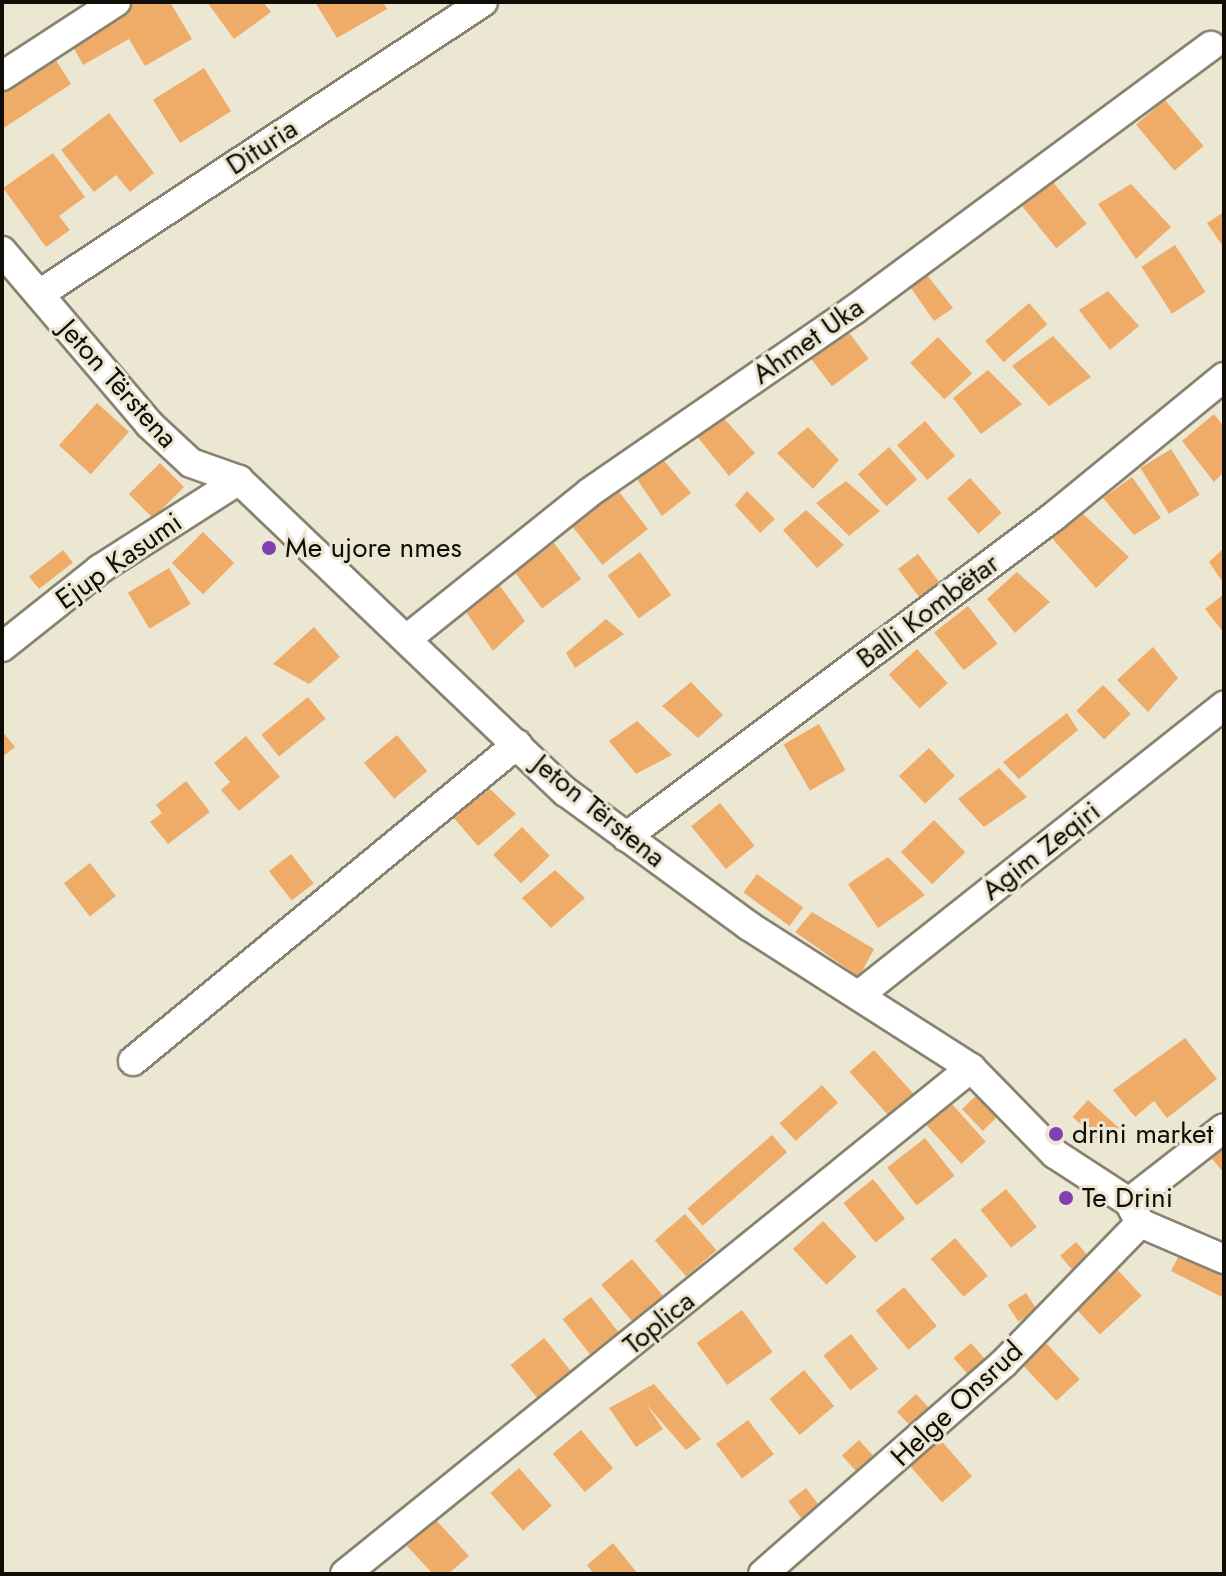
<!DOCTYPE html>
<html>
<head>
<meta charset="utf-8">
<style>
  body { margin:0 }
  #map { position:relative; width:1226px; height:1576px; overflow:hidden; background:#ece7d2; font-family:Jost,sans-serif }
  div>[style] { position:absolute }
  .building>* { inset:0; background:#efac68; transform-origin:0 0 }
  .roads { filter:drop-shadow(2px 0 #888370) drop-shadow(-2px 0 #888370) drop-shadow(0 2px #888370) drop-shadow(0 -2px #888370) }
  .minor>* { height:28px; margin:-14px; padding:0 14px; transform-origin:14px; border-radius:14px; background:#fff }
  .dots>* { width:22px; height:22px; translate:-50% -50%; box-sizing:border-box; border:4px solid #ece7d2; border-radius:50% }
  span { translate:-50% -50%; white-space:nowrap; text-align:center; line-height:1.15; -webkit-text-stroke:6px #ece7d2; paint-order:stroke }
  .street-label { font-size:28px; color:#0f0d06 }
  .poi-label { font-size:28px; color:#0f0d06 }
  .left { translate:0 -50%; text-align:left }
  .frame { position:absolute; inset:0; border:4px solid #0f0d06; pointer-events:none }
</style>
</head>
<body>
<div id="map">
  <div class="building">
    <div style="clip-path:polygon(135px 2px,170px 2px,192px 39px,145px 66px,129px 39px,83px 65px,69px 39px)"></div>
    <div style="clip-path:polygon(207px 2px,263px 2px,271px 12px,234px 39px)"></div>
    <div style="clip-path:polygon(315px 2px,383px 2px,387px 9px,337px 38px)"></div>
    <div style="clip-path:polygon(52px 54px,71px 84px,2px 129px,2px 86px)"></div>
    <div style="left:204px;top:68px;width:51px;height:60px;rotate:58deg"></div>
    <div style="left:1165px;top:100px;width:60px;height:38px;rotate:50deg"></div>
    <div style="clip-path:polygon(109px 113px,154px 173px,130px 192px,116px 175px,94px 192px,61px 150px)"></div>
    <div style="clip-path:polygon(53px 153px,85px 197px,59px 216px,70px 230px,46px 247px,3px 188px)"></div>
    <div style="left:1052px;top:181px;width:55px;height:39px;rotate:51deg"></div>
    <div style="clip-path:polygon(1131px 184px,1171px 227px,1136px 259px,1098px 204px)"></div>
    <div style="clip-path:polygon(1224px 212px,1224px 248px,1207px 223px)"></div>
    <div style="left:1175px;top:245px;width:56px;height:40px;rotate:57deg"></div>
    <div style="clip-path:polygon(923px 270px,953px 308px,934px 321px,906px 281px)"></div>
    <div style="clip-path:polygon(1108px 291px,1139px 326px,1110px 350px,1079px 310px)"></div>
    <div style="left:1029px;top:303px;width:28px;height:58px;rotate:49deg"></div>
    <div style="left:847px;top:330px;width:36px;height:46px;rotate:53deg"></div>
    <div style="clip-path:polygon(1053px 336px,1091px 377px,1049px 406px,1012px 366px)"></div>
    <div style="left:938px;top:337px;width:50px;height:38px;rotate:47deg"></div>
    <div style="clip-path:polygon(988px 370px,1022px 404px,981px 434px,953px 398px)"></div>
    <div style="left:97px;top:403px;width:43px;height:57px;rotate:42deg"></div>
    <div style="clip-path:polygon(720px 414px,755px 453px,729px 476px,692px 430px)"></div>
    <div style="clip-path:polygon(1214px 414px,1224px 427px,1224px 472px,1214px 482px,1182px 441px)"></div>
    <div style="left:925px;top:421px;width:46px;height:37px;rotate:49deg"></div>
    <div style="clip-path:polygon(808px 427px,839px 460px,813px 489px,777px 453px)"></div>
    <div style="left:889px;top:447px;width:43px;height:41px;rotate:49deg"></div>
    <div style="left:1171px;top:449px;width:54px;height:36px;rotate:58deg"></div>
    <div style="clip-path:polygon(661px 457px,691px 493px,662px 516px,634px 475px)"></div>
    <div style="left:160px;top:463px;width:34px;height:44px;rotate:45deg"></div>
    <div style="clip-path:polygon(1132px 477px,1161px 518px,1134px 535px,1103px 498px)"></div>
    <div style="left:970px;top:478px;width:47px;height:31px;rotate:48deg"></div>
    <div style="clip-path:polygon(846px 481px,880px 511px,849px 536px,816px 503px)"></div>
    <div style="left:616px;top:488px;width:52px;height:58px;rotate:52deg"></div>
    <div style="clip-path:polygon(747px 491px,775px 519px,760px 533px,735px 505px)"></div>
    <div style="clip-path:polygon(806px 510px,844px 545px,817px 568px,783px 530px)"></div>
    <div style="clip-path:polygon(1081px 512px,1129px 557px,1096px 588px,1050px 536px)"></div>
    <div style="left:203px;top:532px;width:44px;height:44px;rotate:45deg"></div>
    <div style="left:554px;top:543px;width:45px;height:49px;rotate:53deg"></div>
    <div style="clip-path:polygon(1224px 548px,1224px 584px,1209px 562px)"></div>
    <div style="left:63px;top:550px;width:16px;height:43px;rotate:52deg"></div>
    <div style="left:640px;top:552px;width:53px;height:40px;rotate:54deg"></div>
    <div style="left:918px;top:554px;width:43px;height:25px;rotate:53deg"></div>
    <div style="left:169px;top:568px;width:42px;height:48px;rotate:59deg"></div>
    <div style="clip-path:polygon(1017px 572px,1050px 602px,1015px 633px,987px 599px)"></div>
    <div style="clip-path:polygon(498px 583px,525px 621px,493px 651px,464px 609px)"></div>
    <div style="clip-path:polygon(1224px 594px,1224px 633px,1205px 609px)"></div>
    <div style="left:968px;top:606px;width:48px;height:43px;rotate:52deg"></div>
    <div style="clip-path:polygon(606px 619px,624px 634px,575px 668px,566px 653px)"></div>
    <div style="clip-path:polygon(314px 627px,340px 657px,309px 684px,273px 664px)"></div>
    <div style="clip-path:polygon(1153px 647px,1178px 678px,1148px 712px,1117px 680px)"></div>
    <div style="left:917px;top:649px;width:46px;height:38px;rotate:48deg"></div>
    <div style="clip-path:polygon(691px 682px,723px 715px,698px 738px,662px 706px)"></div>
    <div style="left:1103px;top:685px;width:40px;height:37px;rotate:46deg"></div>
    <div style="left:308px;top:697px;width:28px;height:60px;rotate:51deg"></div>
    <div style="clip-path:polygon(1067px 713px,1078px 730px,1019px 779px,1003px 762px)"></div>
    <div style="clip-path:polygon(637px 721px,672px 755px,636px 774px,609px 741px)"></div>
    <div style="left:819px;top:724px;width:53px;height:41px;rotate:60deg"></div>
    <div style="clip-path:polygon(2px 731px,15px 747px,2px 757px)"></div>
    <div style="left:397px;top:735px;width:47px;height:43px;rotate:50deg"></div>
    <div style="clip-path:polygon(246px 736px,280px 777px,239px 811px,221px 790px,230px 782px,214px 763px)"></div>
    <div style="left:929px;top:748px;width:38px;height:41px;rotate:47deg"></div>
    <div style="clip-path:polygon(999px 768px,1027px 797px,984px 827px,958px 799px)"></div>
    <div style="clip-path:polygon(186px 781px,210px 812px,168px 844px,150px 822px,162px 813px,156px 805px)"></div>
    <div style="clip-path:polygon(490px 789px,516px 814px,478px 846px,453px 817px)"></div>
    <div style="left:720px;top:803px;width:55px;height:37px;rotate:51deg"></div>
    <div style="left:934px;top:820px;width:45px;height:46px;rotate:46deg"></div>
    <div style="left:522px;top:827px;width:40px;height:40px;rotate:46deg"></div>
    <div style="left:291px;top:854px;width:37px;height:28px;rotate:52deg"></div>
    <div style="clip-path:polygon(888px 857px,925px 895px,878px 928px,848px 884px)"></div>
    <div style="left:90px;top:863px;width:42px;height:33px;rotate:52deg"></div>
    <div style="clip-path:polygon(555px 870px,585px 898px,551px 928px,522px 898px)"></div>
    <div style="left:757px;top:874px;width:57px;height:23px;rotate:36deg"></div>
    <div style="clip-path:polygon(812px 912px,874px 949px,859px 977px,795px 932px)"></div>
    <div style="clip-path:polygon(1185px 1038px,1217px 1079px,1167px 1118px,1154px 1101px,1135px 1117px,1113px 1090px)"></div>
    <div style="left:874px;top:1050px;width:64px;height:33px;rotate:48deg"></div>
    <div style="left:822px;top:1085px;width:24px;height:57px;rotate:48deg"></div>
    <div style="left:985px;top:1087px;width:30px;height:32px;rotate:46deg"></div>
    <div style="left:1088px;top:1100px;width:42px;height:23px;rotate:42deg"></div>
    <div style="left:951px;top:1103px;width:52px;height:33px;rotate:48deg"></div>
    <div style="left:772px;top:1135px;width:23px;height:112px;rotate:49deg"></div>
    <div style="left:925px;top:1138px;width:48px;height:48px;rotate:52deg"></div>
    <div style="clip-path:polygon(1224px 1143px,1224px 1173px,1208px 1154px)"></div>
    <div style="left:873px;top:1179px;width:51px;height:38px;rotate:51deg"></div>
    <div style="left:1006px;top:1189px;width:49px;height:33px;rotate:51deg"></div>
    <div style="left:685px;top:1214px;width:48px;height:40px;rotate:49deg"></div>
    <div style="left:823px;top:1221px;width:49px;height:41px;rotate:47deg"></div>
    <div style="left:955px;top:1238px;width:50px;height:32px;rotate:49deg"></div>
    <div style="left:1076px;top:1242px;width:23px;height:21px;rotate:49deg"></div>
    <div style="clip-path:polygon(1182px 1250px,1224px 1271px,1224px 1298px,1171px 1271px)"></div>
    <div style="left:632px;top:1259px;width:53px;height:40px;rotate:50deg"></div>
    <div style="left:1113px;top:1265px;width:42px;height:57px;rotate:47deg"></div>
    <div style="left:904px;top:1287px;width:51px;height:37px;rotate:50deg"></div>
    <div style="left:1026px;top:1293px;width:20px;height:22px;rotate:57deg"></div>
    <div style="left:591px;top:1297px;width:55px;height:36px;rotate:52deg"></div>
    <div style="left:742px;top:1310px;width:52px;height:56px;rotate:54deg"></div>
    <div style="left:851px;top:1334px;width:44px;height:35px;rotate:52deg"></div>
    <div style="left:544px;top:1338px;width:49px;height:43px;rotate:51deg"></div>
    <div style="left:1045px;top:1342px;width:51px;height:32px;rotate:47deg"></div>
    <div style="left:971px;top:1343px;width:23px;height:23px;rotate:49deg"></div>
    <div style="left:804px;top:1370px;width:47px;height:45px;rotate:50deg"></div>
    <div style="clip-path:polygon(654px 1384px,701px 1439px,686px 1450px,646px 1404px,663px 1429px,636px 1447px,609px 1408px)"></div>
    <div style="left:916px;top:1394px;width:23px;height:26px;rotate:47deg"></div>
    <div style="left:748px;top:1420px;width:43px;height:40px;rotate:53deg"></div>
    <div style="left:581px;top:1430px;width:50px;height:37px;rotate:50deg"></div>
    <div style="left:938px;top:1437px;width:52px;height:40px;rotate:49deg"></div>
    <div style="left:859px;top:1440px;width:24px;height:23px;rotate:48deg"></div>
    <div style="left:519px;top:1468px;width:50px;height:38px;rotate:49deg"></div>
    <div style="left:806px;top:1488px;width:21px;height:22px;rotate:53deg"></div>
    <div style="clip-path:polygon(436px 1520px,469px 1556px,448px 1574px,433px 1574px,407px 1546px)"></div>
    <div style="clip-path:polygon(613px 1543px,638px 1574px,594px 1574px,587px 1565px)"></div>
  </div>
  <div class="roads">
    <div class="minor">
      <div style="left:2px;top:76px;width:136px;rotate:-33deg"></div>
      <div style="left:2px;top:251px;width:227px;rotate:49.6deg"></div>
      <div style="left:149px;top:424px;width:57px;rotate:42.9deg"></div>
      <div style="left:191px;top:463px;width:51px;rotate:19.5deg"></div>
      <div style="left:239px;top:480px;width:452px;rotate:43.7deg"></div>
      <div style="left:566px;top:792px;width:227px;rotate:36.2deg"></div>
      <div style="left:749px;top:926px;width:264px;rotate:32.6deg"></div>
      <div style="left:971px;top:1068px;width:120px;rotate:45.7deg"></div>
      <div style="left:1055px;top:1154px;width:88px;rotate:33deg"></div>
      <div style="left:1129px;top:1202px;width:24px;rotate:62deg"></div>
      <div style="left:1140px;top:1223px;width:91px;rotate:23.2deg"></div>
      <div style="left:41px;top:293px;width:529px;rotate:-33.36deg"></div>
      <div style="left:408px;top:638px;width:233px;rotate:-38.7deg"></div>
      <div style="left:590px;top:492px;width:321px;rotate:-34.6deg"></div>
      <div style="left:854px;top:310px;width:444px;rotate:-36.5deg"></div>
      <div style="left:2px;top:647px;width:125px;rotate:-38.5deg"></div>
      <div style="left:100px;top:569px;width:165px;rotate:-32.6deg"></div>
      <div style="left:626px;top:837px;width:534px;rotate:-36.85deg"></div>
      <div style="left:1053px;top:517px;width:221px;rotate:-39.3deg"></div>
      <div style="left:859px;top:995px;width:466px;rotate:-38.4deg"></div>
      <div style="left:133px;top:1061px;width:498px;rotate:-39.5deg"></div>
      <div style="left:1129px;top:1202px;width:120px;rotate:-37.9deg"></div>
      <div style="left:345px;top:1574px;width:805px;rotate:-38.95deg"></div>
      <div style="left:763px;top:1574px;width:320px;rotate:-41.2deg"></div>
      <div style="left:1004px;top:1363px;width:195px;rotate:-45.8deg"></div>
    </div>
  </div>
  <div class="dots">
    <div style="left:269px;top:548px;background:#813fb3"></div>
    <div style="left:1056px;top:1134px;background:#813fb3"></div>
    <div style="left:1066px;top:1198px;background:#813fb3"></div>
  </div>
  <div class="street-label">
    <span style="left:262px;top:147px;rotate:-33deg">Dituria</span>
    <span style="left:808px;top:341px;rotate:-35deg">Ahmet Uka</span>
    <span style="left:118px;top:384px;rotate:48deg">Jeton Tërstena</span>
    <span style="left:119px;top:561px;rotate:-35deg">Ejup Kasumi</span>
    <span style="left:928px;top:611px;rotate:-37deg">Balli Kombëtar</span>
    <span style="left:599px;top:811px;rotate:39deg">Jeton Tërstena</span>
    <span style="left:1041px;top:851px;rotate:-38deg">Agim Zeqiri</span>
    <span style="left:659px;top:1323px;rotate:-39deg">Toplica</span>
    <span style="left:957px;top:1404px;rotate:-43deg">Helge Onsrud</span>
  </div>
  <div class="poi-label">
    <span class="left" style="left:285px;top:548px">Me ujore nmes</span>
    <span class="left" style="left:1072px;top:1134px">drini market</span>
    <span class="left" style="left:1082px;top:1198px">Te Drini</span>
  </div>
  <div class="frame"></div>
</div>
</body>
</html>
